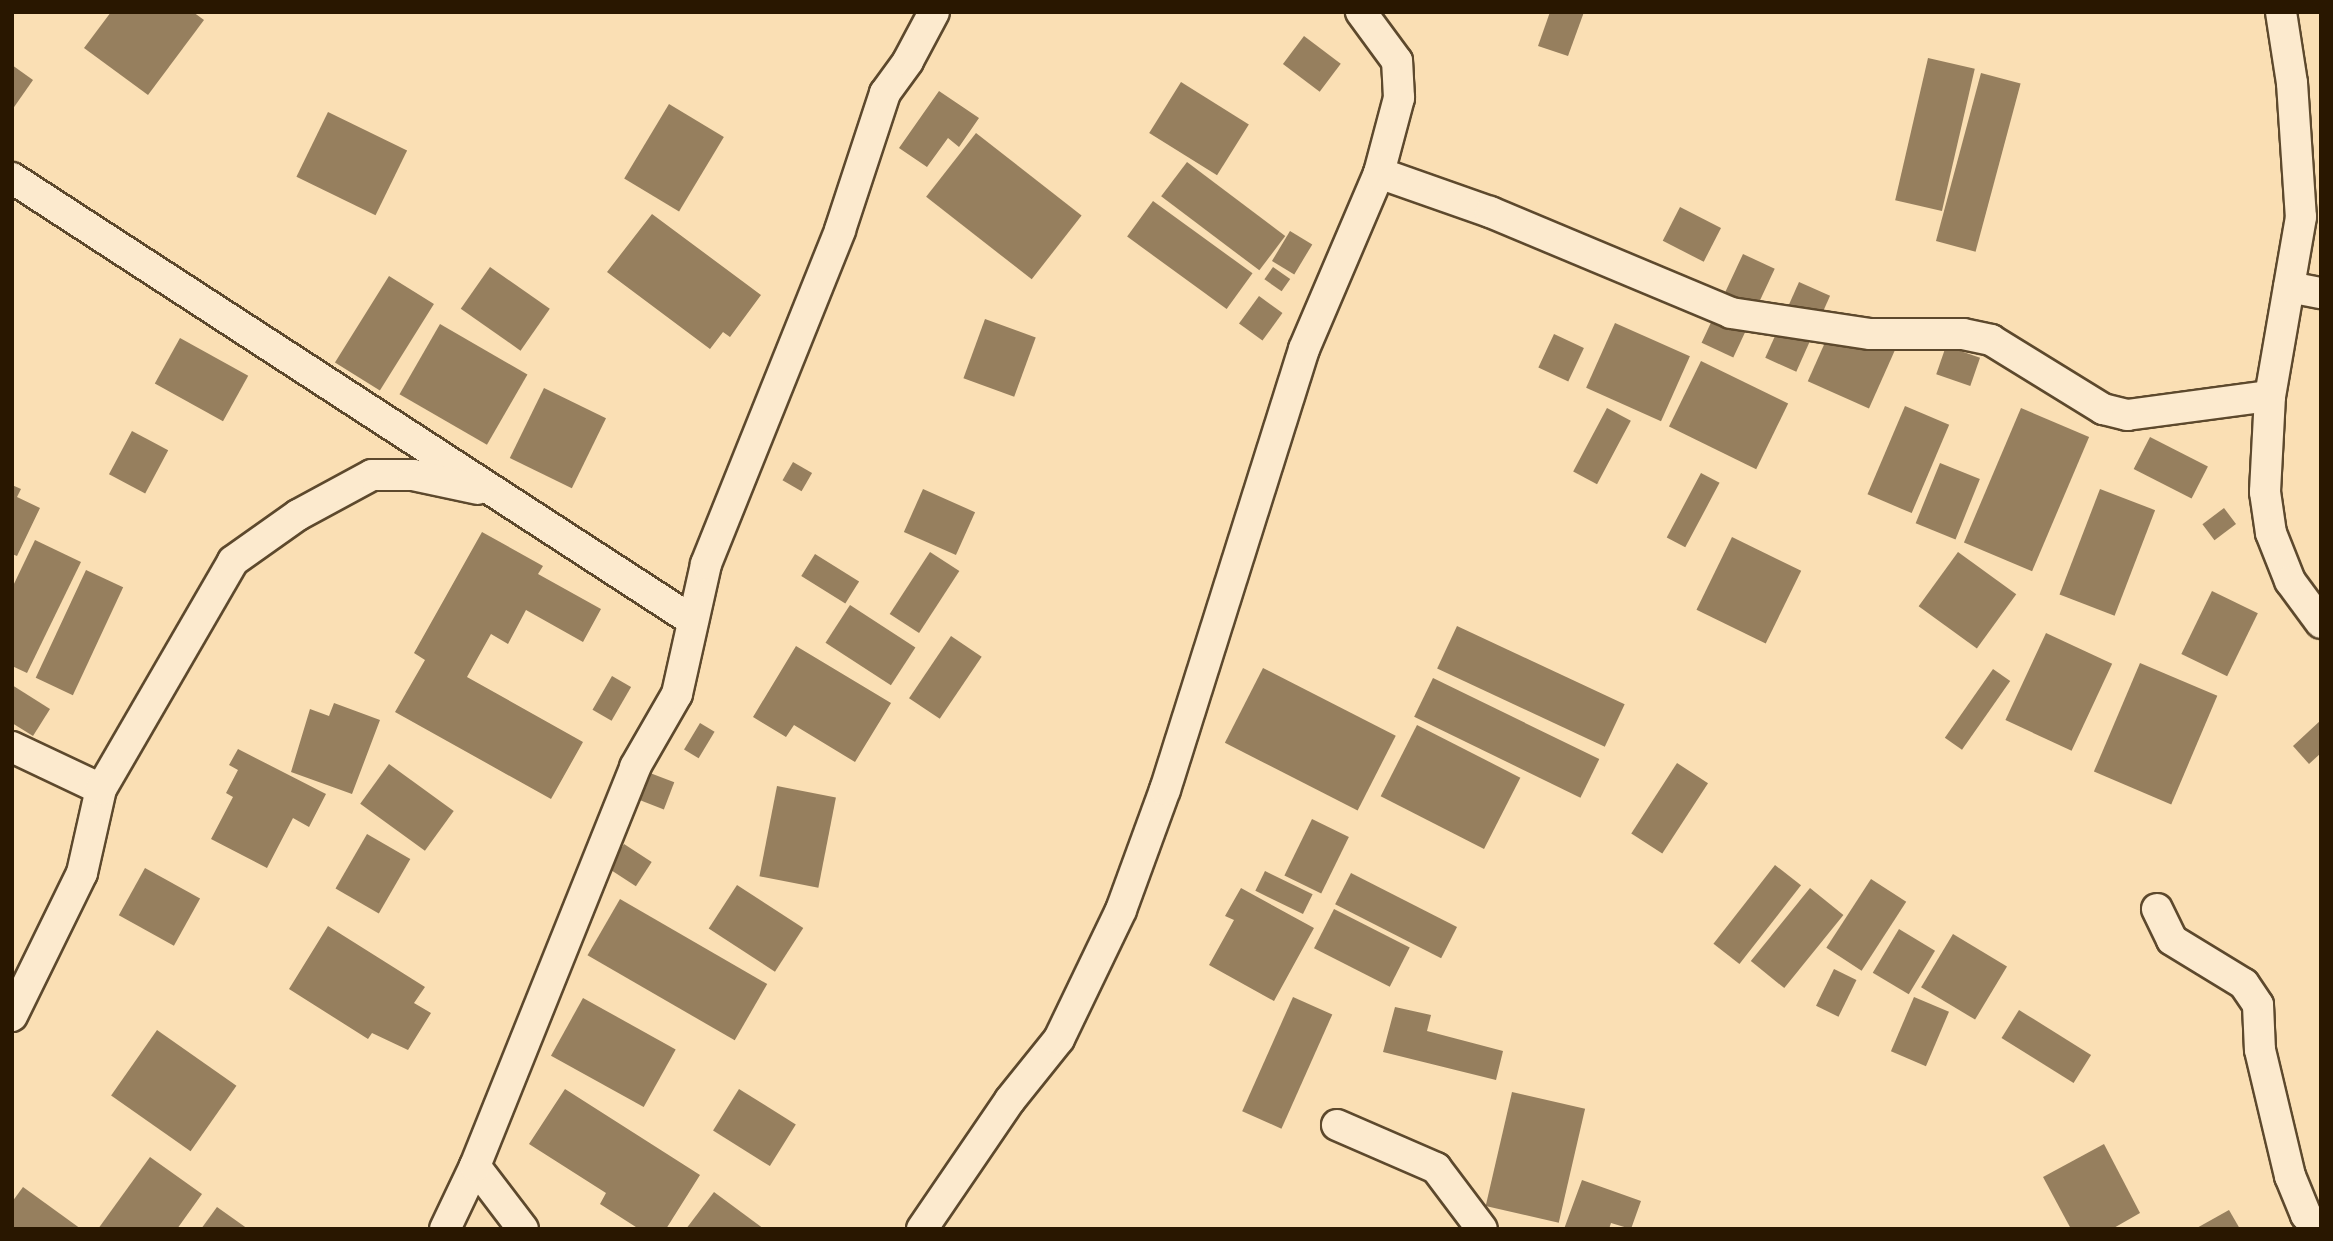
<!DOCTYPE html>
<html>
<head>
<meta charset="utf-8">
<style>
  body { margin:0 }
  #map { position:relative; width:2333px; height:1241px; overflow:hidden; background:#fadfb4; font-family:"Libre Bodoni",serif }
  div>[style] { position:absolute }
  .building>* { inset:0; background:#967f5e; transform-origin:0 0 }
  .roads { filter:drop-shadow(2px 0 #5d492d) drop-shadow(-2px 0 #5d492d) drop-shadow(0 2px #5d492d) drop-shadow(0 -2px #5d492d) }
  .minor>* { height:30px; margin:-15px; padding:0 15px; transform-origin:15px; border-radius:15px; background:#fceace }
  span { translate:-50% -50%; white-space:nowrap; text-align:center; line-height:1.15; -webkit-text-stroke:6px #fceace; paint-order:stroke }
  .frame { position:absolute; inset:0; border:14px solid #291700; pointer-events:none }
</style>
</head>
<body>
<div id="map">
  <div class="building">
    <div style="clip-path:polygon(111px 12px,193px 12px,204px 20px,148px 95px,84px 48px)"></div>
    <div style="clip-path:polygon(1550px 12px,1584px 12px,1568px 56px,1538px 46px)"></div>
    <div style="left:1304px;top:36px;width:46px;height:35px;rotate:37deg"></div>
    <div style="left:1928px;top:58px;width:48px;height:146px;rotate:13deg"></div>
    <div style="clip-path:polygon(12px 65px,33px 80px,12px 110px)"></div>
    <div style="left:1981px;top:73px;width:41px;height:174px;rotate:15deg"></div>
    <div style="left:1181px;top:82px;width:80px;height:60px;rotate:32deg"></div>
    <div style="clip-path:polygon(939px 91px,979px 118px,959px 147px,948px 138px,927px 167px,899px 148px)"></div>
    <div style="left:669px;top:104px;width:64px;height:87px;rotate:31deg"></div>
    <div style="left:328px;top:112px;width:88px;height:72px;rotate:26deg"></div>
    <div style="left:976px;top:133px;width:134px;height:81px;rotate:38deg"></div>
    <div style="left:1187px;top:162px;width:123px;height:43px;rotate:37deg"></div>
    <div style="left:1153px;top:201px;width:123px;height:44px;rotate:36deg"></div>
    <div style="left:1680px;top:207px;width:46px;height:38px;rotate:27deg"></div>
    <div style="clip-path:polygon(652px 214px,761px 295px,730px 337px,723px 332px,710px 349px,607px 272px)"></div>
    <div style="left:1290px;top:231px;width:26px;height:35px;rotate:31deg"></div>
    <div style="left:1743px;top:254px;width:35px;height:98px;rotate:25deg"></div>
    <div style="left:490px;top:267px;width:73px;height:51px;rotate:35deg"></div>
    <div style="left:1273px;top:267px;width:21px;height:15px;rotate:35deg"></div>
    <div style="left:389px;top:276px;width:53px;height:102px;rotate:32deg"></div>
    <div style="left:1799px;top:282px;width:34px;height:83px;rotate:24deg"></div>
    <div style="left:1259px;top:296px;width:29px;height:34px;rotate:36deg"></div>
    <div style="left:985px;top:319px;width:54px;height:63px;rotate:20deg"></div>
    <div style="left:1835px;top:320px;width:67px;height:67px;rotate:24deg"></div>
    <div style="left:1615px;top:323px;width:82px;height:71px;rotate:24deg"></div>
    <div style="left:440px;top:324px;width:101px;height:81px;rotate:30deg"></div>
    <div style="left:1554px;top:334px;width:33px;height:37px;rotate:25deg"></div>
    <div style="left:180px;top:338px;width:78px;height:52px;rotate:29deg"></div>
    <div style="left:1946px;top:346px;width:36px;height:30px;rotate:19deg"></div>
    <div style="left:1701px;top:361px;width:97px;height:73px;rotate:26deg"></div>
    <div style="left:544px;top:388px;width:69px;height:78px;rotate:26deg"></div>
    <div style="left:1905px;top:406px;width:48px;height:96px;rotate:23deg"></div>
    <div style="left:1607px;top:408px;width:27px;height:72px;rotate:28deg"></div>
    <div style="left:2021px;top:408px;width:74px;height:146px;rotate:23deg"></div>
    <div style="left:132px;top:431px;width:41px;height:49px;rotate:28deg"></div>
    <div style="left:2150px;top:437px;width:65px;height:36px;rotate:27deg"></div>
    <div style="left:793px;top:462px;width:22px;height:21px;rotate:30deg"></div>
    <div style="left:1940px;top:463px;width:43px;height:65px;rotate:22deg"></div>
    <div style="left:1701px;top:473px;width:21px;height:73px;rotate:28deg"></div>
    <div style="clip-path:polygon(12px 485px,21px 489px,17px 497px,40px 508px,17px 556px,12px 554px)"></div>
    <div style="left:923px;top:489px;width:57px;height:47px;rotate:24deg"></div>
    <div style="left:2100px;top:489px;width:59px;height:113px;rotate:21deg"></div>
    <div style="left:2224px;top:508px;width:20px;height:27px;rotate:53deg"></div>
    <div style="clip-path:polygon(482px 532px,543px 566px,538px 574px,601px 609px,583px 642px,526px 610px,508px 644px,491px 634px,467px 677px,583px 742px,551px 799px,395px 712px,425px 660px,414px 653px)"></div>
    <div style="left:1732px;top:537px;width:77px;height:81px;rotate:26deg"></div>
    <div style="clip-path:polygon(35px 540px,81px 562px,27px 673px,12px 666px,12px 588px)"></div>
    <div style="left:930px;top:552px;width:35px;height:74px;rotate:33deg"></div>
    <div style="left:1958px;top:552px;width:72px;height:67px;rotate:36deg"></div>
    <div style="left:815px;top:554px;width:52px;height:26px;rotate:32deg"></div>
    <div style="left:86px;top:570px;width:41px;height:119px;rotate:25deg"></div>
    <div style="left:2212px;top:591px;width:51px;height:70px;rotate:26deg"></div>
    <div style="left:850px;top:605px;width:78px;height:45px;rotate:33deg"></div>
    <div style="left:1457px;top:626px;width:185px;height:47px;rotate:25deg"></div>
    <div style="left:2046px;top:633px;width:73px;height:96px;rotate:25deg"></div>
    <div style="left:951px;top:636px;width:37px;height:75px;rotate:34deg"></div>
    <div style="clip-path:polygon(796px 646px,891px 703px,855px 762px,794px 725px,786px 737px,753px 717px)"></div>
    <div style="left:2140px;top:663px;width:84px;height:118px;rotate:23deg"></div>
    <div style="left:1263px;top:668px;width:149px;height:84px;rotate:27deg"></div>
    <div style="left:1993px;top:669px;width:21px;height:84px;rotate:35deg"></div>
    <div style="left:612px;top:676px;width:22px;height:39px;rotate:30deg"></div>
    <div style="left:1433px;top:678px;width:185px;height:43px;rotate:26deg"></div>
    <div style="clip-path:polygon(12px 685px,50px 709px,33px 736px,12px 723px)"></div>
    <div style="clip-path:polygon(334px 703px,380px 720px,352px 794px,291px 772px,310px 709px,329px 716px)"></div>
    <div style="clip-path:polygon(2321px 720px,2321px 753px,2309px 764px,2293px 746px)"></div>
    <div style="left:700px;top:723px;width:17px;height:31px;rotate:31deg"></div>
    <div style="left:1417px;top:725px;width:116px;height:80px;rotate:27deg"></div>
    <div style="clip-path:polygon(238px 749px,326px 794px,309px 827px,293px 818px,267px 868px,211px 839px,233px 797px,226px 793px,238px 770px,229px 765px)"></div>
    <div style="left:1677px;top:763px;width:37px;height:84px;rotate:33deg"></div>
    <div style="left:389px;top:764px;width:80px;height:49px;rotate:36deg"></div>
    <div style="left:650px;top:773px;width:26px;height:29px;rotate:21deg"></div>
    <div style="left:777px;top:786px;width:60px;height:92px;rotate:11deg"></div>
    <div style="left:1312px;top:819px;width:41px;height:63px;rotate:26deg"></div>
    <div style="left:367px;top:834px;width:50px;height:63px;rotate:30deg"></div>
    <div style="left:624px;top:844px;width:33px;height:29px;rotate:33deg"></div>
    <div style="left:1775px;top:865px;width:33px;height:100px;rotate:38deg"></div>
    <div style="left:145px;top:868px;width:63px;height:54px;rotate:29deg"></div>
    <div style="left:1265px;top:871px;width:53px;height:22px;rotate:26deg"></div>
    <div style="left:1351px;top:873px;width:119px;height:35px;rotate:27deg"></div>
    <div style="left:1871px;top:879px;width:42px;height:82px;rotate:33deg"></div>
    <div style="left:737px;top:885px;width:79px;height:52px;rotate:33deg"></div>
    <div style="clip-path:polygon(1241px 888px,1314px 928px,1274px 1001px,1209px 965px,1234px 920px,1225px 916px)"></div>
    <div style="left:1810px;top:888px;width:43px;height:94px;rotate:39deg"></div>
    <div style="left:620px;top:899px;width:170px;height:65px;rotate:30deg"></div>
    <div style="left:1334px;top:909px;width:85px;height:44px;rotate:27deg"></div>
    <div style="clip-path:polygon(328px 926px,425px 987px,414px 1003px,431px 1013px,408px 1050px,372px 1033px,368px 1039px,289px 989px)"></div>
    <div style="left:1899px;top:929px;width:42px;height:51px;rotate:31deg"></div>
    <div style="left:1953px;top:934px;width:63px;height:62px;rotate:31deg"></div>
    <div style="left:1834px;top:969px;width:25px;height:41px;rotate:26deg"></div>
    <div style="left:1293px;top:997px;width:43px;height:125px;rotate:24deg"></div>
    <div style="left:1914px;top:997px;width:38px;height:59px;rotate:23deg"></div>
    <div style="left:583px;top:998px;width:106px;height:66px;rotate:29deg"></div>
    <div style="clip-path:polygon(1395px 1007px,1431px 1015px,1427px 1031px,1503px 1051px,1496px 1080px,1383px 1052px)"></div>
    <div style="left:2019px;top:1010px;width:85px;height:33px;rotate:32deg"></div>
    <div style="left:157px;top:1030px;width:97px;height:80px;rotate:35deg"></div>
    <div style="clip-path:polygon(565px 1089px,700px 1175px,666px 1229px,639px 1229px,600px 1204px,606px 1193px,529px 1144px)"></div>
    <div style="left:739px;top:1089px;width:67px;height:49px;rotate:32deg"></div>
    <div style="left:1512px;top:1092px;width:75px;height:117px;rotate:13deg"></div>
    <div style="clip-path:polygon(2104px 1144px,2140px 1213px,2112px 1229px,2071px 1229px,2043px 1177px)"></div>
    <div style="clip-path:polygon(150px 1157px,202px 1194px,177px 1229px,98px 1229px)"></div>
    <div style="clip-path:polygon(1582px 1180px,1641px 1201px,1631px 1229px,1611px 1223px,1609px 1229px,1564px 1229px)"></div>
    <div style="clip-path:polygon(23px 1187px,81px 1229px,12px 1229px,12px 1202px)"></div>
    <div style="clip-path:polygon(714px 1192px,764px 1229px,686px 1229px)"></div>
    <div style="clip-path:polygon(217px 1207px,248px 1229px,201px 1229px)"></div>
    <div style="clip-path:polygon(2229px 1210px,2240px 1229px,2195px 1229px)"></div>
  </div>
  <div class="roads">
    <div class="minor">
      <div style="left:2281px;top:12px;width:72px;rotate:81.2deg"></div>
      <div style="left:2292px;top:83px;width:134px;rotate:86.2deg"></div>
      <div style="left:2301px;top:217px;width:182px;rotate:99.8deg"></div>
      <div style="left:2270px;top:396px;width:96px;rotate:93deg"></div>
      <div style="left:2265px;top:492px;width:41px;rotate:81.7deg"></div>
      <div style="left:2271px;top:533px;width:52px;rotate:68.4deg"></div>
      <div style="left:2290px;top:581px;width:52px;rotate:53.6deg"></div>
      <div style="left:1379px;top:173px;width:118px;rotate:19.4deg"></div>
      <div style="left:1490px;top:212px;width:261px;rotate:22.7deg"></div>
      <div style="left:1731px;top:313px;width:141px;rotate:8.6deg"></div>
      <div style="left:1870px;top:334px;width:93px"></div>
      <div style="left:1963px;top:334px;width:29px;rotate:12deg"></div>
      <div style="left:1991px;top:340px;width:132px;rotate:31.6deg"></div>
      <div style="left:2103px;top:409px;width:25px;rotate:14deg"></div>
      <div style="left:2127px;top:415px;width:144px;rotate:-7.6deg"></div>
      <div style="left:12px;top:178px;width:812px;rotate:33.04deg"></div>
      <div style="left:2289px;top:287px;width:33px;rotate:11deg"></div>
      <div style="left:12px;top:747px;width:98px;rotate:25.3deg"></div>
      <div style="left:2157px;top:909px;width:34px;rotate:64deg"></div>
      <div style="left:2172px;top:940px;width:84px;rotate:31.4deg"></div>
      <div style="left:2244px;top:984px;width:25px;rotate:56deg"></div>
      <div style="left:2258px;top:1005px;width:45px;rotate:87.5deg"></div>
      <div style="left:2260px;top:1050px;width:130px;rotate:76.6deg"></div>
      <div style="left:2290px;top:1176px;width:42px;rotate:67.7deg"></div>
      <div style="left:2306px;top:1215px;width:18px;rotate:49deg"></div>
      <div style="left:12px;top:1016px;width:159px;rotate:-63.9deg"></div>
      <div style="left:82px;top:873px;width:86px;rotate:-77.3deg"></div>
      <div style="left:101px;top:789px;width:263px;rotate:-59.9deg"></div>
      <div style="left:233px;top:561px;width:80px;rotate:-35.3deg"></div>
      <div style="left:298px;top:515px;width:84px;rotate:-28.4deg"></div>
      <div style="left:372px;top:475px;width:41px"></div>
      <div style="left:413px;top:475px;width:66px;rotate:12.2deg"></div>
      <div style="left:1337px;top:1125px;width:108px;rotate:23.5deg"></div>
      <div style="left:1436px;top:1168px;width:76px;rotate:53deg"></div>
      <div style="left:475px;top:1166px;width:79px;rotate:52.7deg"></div>
      <div style="left:445px;top:1229px;width:70px;rotate:-64.5deg"></div>
      <div style="left:475px;top:1166px;width:430px;rotate:-68.1deg"></div>
      <div style="left:635px;top:767px;width:84px;rotate:-60.1deg"></div>
      <div style="left:677px;top:694px;width:133px;rotate:-77.4deg"></div>
      <div style="left:706px;top:564px;width:360px;rotate:-68.1deg"></div>
      <div style="left:840px;top:230px;width:144px;rotate:-71.8deg"></div>
      <div style="left:885px;top:93px;width:39px;rotate:-54deg"></div>
      <div style="left:908px;top:61px;width:55px;rotate:-62deg"></div>
      <div style="left:922px;top:1229px;width:156px;rotate:-55.7deg"></div>
      <div style="left:1010px;top:1100px;width:78px;rotate:-51.2deg"></div>
      <div style="left:1059px;top:1039px;width:143px;rotate:-64.3deg"></div>
      <div style="left:1121px;top:910px;width:128px;rotate:-69.9deg"></div>
      <div style="left:1165px;top:790px;width:462px;rotate:-72.5deg"></div>
      <div style="left:1304px;top:349px;width:191px;rotate:-66.9deg"></div>
      <div style="left:1379px;top:173px;width:78px;rotate:-75.1deg"></div>
      <div style="left:1399px;top:98px;width:37px;rotate:-93deg"></div>
      <div style="left:1397px;top:61px;width:61px;rotate:-126.3deg"></div>
    </div>
  </div>
  <div class="frame"></div>
</div>
</body>
</html>
